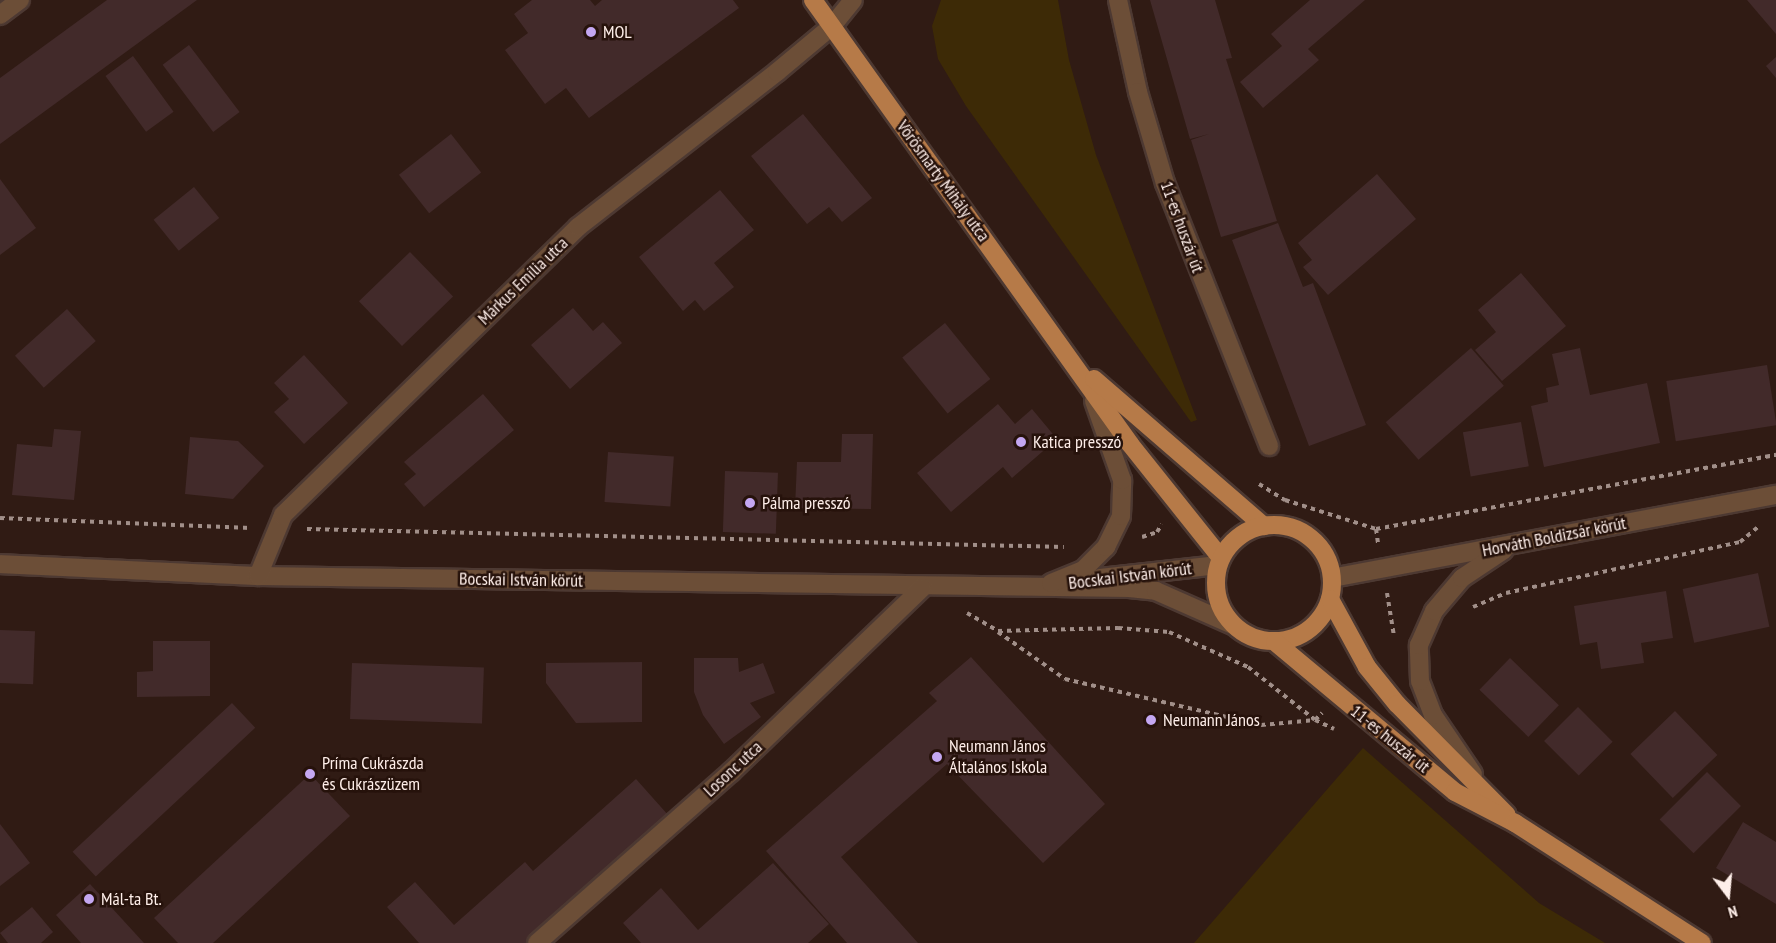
<!DOCTYPE html>
<html>
<head>
<meta charset="utf-8">
<style>
  body { margin:0 }
  #map { position:relative; width:1776px; height:943px; overflow:hidden; background:#301b14; font-family:"PT Sans Narrow",sans-serif }
  div>[style] { position:absolute }
  .green>* { inset:0; background:#3d2a06 }
  .building>* { inset:0; background:#422a2a; transform-origin:0 0 }
  .path>* { height:4px; margin-top:-2px; transform-origin:0; background:repeating-linear-gradient(90deg,#a18f89 0 4.5px,transparent 0 9px) }
  .roads { filter:drop-shadow(2px 0 #4d3932) drop-shadow(-2px 0 #4d3932) drop-shadow(0 2px #4d3932) drop-shadow(0 -2px #4d3932) }
  .minor>* { height:18px; margin:-9px; padding:0 9px; transform-origin:9px; border-radius:9px; background:#6c4e37 }
  .major>* { height:18px; margin:-9px; padding:0 9px; transform-origin:9px; border-radius:9px; background:#b67a48 }
  .major>.ring { margin:-9px; padding:0; box-sizing:content-box; background:none; border:18px solid #b67a48; border-radius:50% }
  .dots>* { width:16px; height:16px; translate:-50% -50%; box-sizing:border-box; border:3px solid #26120b; border-radius:50% }
  span { translate:-50% -50%; white-space:nowrap; text-align:center; line-height:1.15; -webkit-text-stroke:5px #26120b; paint-order:stroke }
  .poi-label { font-size:18px; color:#feeee9 }
  .left { translate:0 -50%; text-align:left }
  .street-label { font-size:18px; color:#feeee9 }
  .north { position:absolute; left:1698px; top:865px; width:60px; height:60px; -webkit-text-stroke:4px #26120b; paint-order:stroke; rotate:164deg; font-size:16px; font-weight:700; line-height:24px; text-align:center; color:#feeee9 }
  .north::after { content:''; display:block; margin:auto; width:21px; height:27px; background:#feeee9; clip-path:polygon(50% 0,100% 100%,50% 72%,0 100%) }
</style>
</head>
<body>
<div id="map">
  <div class="green">
    <div style="clip-path:polygon(941px 0,1058px 0,1069px 60px,1096px 155px,1197px 420px,1191px 422px,966px 106px,938px 59px,932px 26px)"></div>
    <div style="clip-path:polygon(1363px 748px,1539px 903px,1605px 943px,1194px 943px)"></div>
  </div>
  <div class="building">
    <div style="clip-path:polygon(107px 0,197px 0,0 144px,0 78px)"></div>
    <div style="clip-path:polygon(532px 0,590px 0,595px 6px,602px 0,733px 0,739px 8px,589px 118px,566px 88px,545px 104px,505px 50px,528px 33px,514px 14px)"></div>
    <div style="clip-path:polygon(1150px 0,1215px 0,1232px 58px,1226px 59px,1277px 221px,1221px 237px,1191px 140px,1209px 134px,1190px 139px)"></div>
    <div style="clip-path:polygon(1310px 0,1365px 0,1308px 49px,1319px 60px,1263px 108px,1240px 82px,1282px 46px,1271px 34px)"></div>
    <div style="clip-path:polygon(1747px 0,1776px 0,1776px 34px)"></div>
    <div style="left:189px;top:45px;width:84px;height:33px;rotate:53deg"></div>
    <div style="left:133px;top:56px;width:69px;height:34px;rotate:54deg"></div>
    <div style="clip-path:polygon(1776px 57px,1776px 78px,1766px 66px)"></div>
    <div style="clip-path:polygon(803px 114px,872px 198px,842px 222px,829px 207px,807px 224px,751px 156px)"></div>
    <div style="left:451px;top:134px;width:49px;height:66px;rotate:52deg"></div>
    <div style="clip-path:polygon(1377px 174px,1416px 219px,1328px 295px,1303px 267px,1312px 260px,1298px 243px)"></div>
    <div style="clip-path:polygon(0 179px,36px 228px,0 255px)"></div>
    <div style="left:194px;top:187px;width:40px;height:52px;rotate:51deg"></div>
    <div style="clip-path:polygon(720px 190px,754px 230px,714px 263px,734px 287px,704px 311px,695px 300px,683px 311px,639px 257px)"></div>
    <div style="clip-path:polygon(1278px 223px,1303px 287px,1313px 283px,1366px 425px,1309px 446px,1232px 240px)"></div>
    <div style="left:410px;top:252px;width:62px;height:71px;rotate:46deg"></div>
    <div style="clip-path:polygon(1521px 273px,1566px 326px,1502px 381px,1475px 350px,1496px 332px,1478px 310px)"></div>
    <div style="clip-path:polygon(573px 308px,593px 331px,603px 322px,622px 343px,570px 389px,531px 345px)"></div>
    <div style="left:67px;top:309px;width:43px;height:70px;rotate:48deg"></div>
    <div style="left:945px;top:323px;width:72px;height:55px;rotate:51deg"></div>
    <div style="left:1471px;top:348px;width:50px;height:113px;rotate:49deg"></div>
    <div style="clip-path:polygon(1580px 348px,1590px 395px,1647px 383px,1660px 443px,1544px 467px,1531px 406px,1548px 402px,1546px 388px,1559px 385px,1552px 354px)"></div>
    <div style="clip-path:polygon(304px 355px,348px 403px,304px 444px,274px 412px,289px 399px,274px 383px)"></div>
    <div style="left:1767px;top:365px;width:61px;height:102px;rotate:81deg"></div>
    <div style="clip-path:polygon(483px 394px,514px 430px,424px 507px,404px 484px,416px 474px,404px 462px)"></div>
    <div style="clip-path:polygon(998px 404px,1015px 424px,1032px 409px,1057px 439px,1012px 478px,1003px 467px,951px 512px,917px 473px)"></div>
    <div style="left:1521px;top:422px;width:45px;height:59px;rotate:80deg"></div>
    <div style="clip-path:polygon(54px 429px,81px 431px,74px 500px,12px 495px,17px 444px,52px 447px)"></div>
    <div style="clip-path:polygon(842px 434px,873px 434px,871px 509px,795px 508px,797px 462px,841px 462px)"></div>
    <div style="clip-path:polygon(190px 437px,238px 441px,264px 466px,233px 499px,185px 494px)"></div>
    <div style="left:608px;top:452px;width:66px;height:50px;rotate:4deg"></div>
    <div style="left:725px;top:471px;width:53px;height:61px;rotate:2deg"></div>
    <div style="left:1758px;top:573px;width:55px;height:77px;rotate:78deg"></div>
    <div style="clip-path:polygon(1666px 591px,1673px 638px,1641px 643px,1644px 663px,1601px 669px,1597px 642px,1580px 645px,1574px 606px)"></div>
    <div style="left:0;top:630px;width:35px;height:53px;rotate:2deg"></div>
    <div style="clip-path:polygon(153px 641px,210px 641px,210px 696px,137px 697px,137px 672px,153px 671px)"></div>
    <div style="clip-path:polygon(971px 657px,1105px 804px,1043px 863px,947px 764px,841px 857px,918px 943px,847px 943px,766px 851px,937px 701px,929px 693px)"></div>
    <div style="clip-path:polygon(694px 658px,738px 658px,739px 672px,763px 663px,775px 693px,750px 703px,761px 717px,724px 744px,703px 715px,694px 692px)"></div>
    <div style="left:1510px;top:658px;width:68px;height:44px;rotate:44deg"></div>
    <div style="clip-path:polygon(642px 662px,642px 722px,576px 723px,546px 683px,546px 663px)"></div>
    <div style="left:352px;top:663px;width:132px;height:56px;rotate:2deg"></div>
    <div style="left:232px;top:703px;width:34px;height:218px;rotate:47deg"></div>
    <div style="left:1578px;top:707px;width:49px;height:48px;rotate:45deg"></div>
    <div style="left:1675px;top:711px;width:61px;height:62px;rotate:46deg"></div>
    <div style="left:1707px;top:772px;width:48px;height:67px;rotate:45deg"></div>
    <div style="clip-path:polygon(310px 774px,350px 816px,213px 943px,178px 943px,154px 918px)"></div>
    <div style="clip-path:polygon(636px 779px,669px 816px,527px 943px,419px 943px,387px 907px,415px 882px,454px 925px,525px 862px,533px 871px)"></div>
    <div style="clip-path:polygon(1743px 822px,1776px 842px,1776px 904px,1716px 868px)"></div>
    <div style="clip-path:polygon(0 824px,30px 863px,0 886px)"></div>
    <div style="clip-path:polygon(773px 863px,829px 924px,808px 943px,641px 943px,623px 923px,661px 888px,698px 930px)"></div>
    <div style="clip-path:polygon(90px 884px,144px 943px,81px 943px,56px 915px)"></div>
    <div style="clip-path:polygon(32px 907px,53px 932px,41px 943px,8px 943px,0 933px)"></div>
  </div>
  <div class="path">
    <div style="left:1259px;top:484px;width:31px;rotate:32deg"></div>
    <div style="left:1285px;top:500px;width:96px;rotate:17.7deg"></div>
    <div style="left:1376px;top:529px;width:407px;rotate:-10.5deg"></div>
    <div style="left:0;top:518px;width:251px;rotate:2.3deg"></div>
    <div style="left:307px;top:529px;width:757px;rotate:1.36deg"></div>
    <div style="left:1376px;top:529px;width:15px;rotate:82deg"></div>
    <div style="left:1142px;top:537px;width:16px;rotate:-18deg"></div>
    <div style="left:1157px;top:532px;width:9px;rotate:-58deg"></div>
    <div style="left:1387px;top:593px;width:44px;rotate:80.8deg"></div>
    <div style="left:1473px;top:607px;width:36px;rotate:-23deg"></div>
    <div style="left:1506px;top:593px;width:239px;rotate:-12.3deg"></div>
    <div style="left:1740px;top:542px;width:23px;rotate:-40deg"></div>
    <div style="left:967px;top:613px;width:36px;rotate:30deg"></div>
    <div style="left:998px;top:631px;width:120px;rotate:-1.4deg"></div>
    <div style="left:1118px;top:628px;width:51px;rotate:4.5deg"></div>
    <div style="left:1169px;top:632px;width:86px;rotate:23.9deg"></div>
    <div style="left:1248px;top:667px;width:85px;rotate:38.3deg"></div>
    <div style="left:1315px;top:720px;width:10px;rotate:-45deg"></div>
    <div style="left:998px;top:632px;width:82px;rotate:35deg"></div>
    <div style="left:1065px;top:679px;width:201px;rotate:13.2deg"></div>
    <div style="left:1261px;top:725px;width:54px;rotate:-5.3deg"></div>
    <div style="left:1315px;top:720px;width:21px;rotate:25deg"></div>
  </div>
  <div class="roads">
    <div class="minor">
      <div style="left:1118px;top:0;width:94px;rotate:77.7deg"></div>
      <div style="left:1138px;top:92px;width:95px;rotate:73.5deg"></div>
      <div style="left:1165px;top:183px;width:283px;rotate:68.4deg"></div>
      <div style="left:0;top:15px;width:25px;rotate:-37deg"></div>
      <div style="left:0;top:564px;width:258px;rotate:2.7deg"></div>
      <div style="left:258px;top:576px;width:871px;rotate:0.79deg"></div>
      <div style="left:1129px;top:588px;width:27px;rotate:6deg"></div>
      <div style="left:1156px;top:591px;width:84px;rotate:23.8deg"></div>
      <div style="left:258px;top:576px;width:66px;rotate:-67.7deg"></div>
      <div style="left:283px;top:515px;width:412px;rotate:-44.3deg"></div>
      <div style="left:578px;top:227px;width:252px;rotate:-37.9deg"></div>
      <div style="left:777px;top:72px;width:72px;rotate:-39.9deg"></div>
      <div style="left:832px;top:26px;width:33px;rotate:-51deg"></div>
      <div style="left:1100px;top:578px;width:119px;rotate:-6.3deg"></div>
      <div style="left:1332px;top:578px;width:452px;rotate:-10.6deg"></div>
      <div style="left:1051px;top:583px;width:35px;rotate:-22deg"></div>
      <div style="left:1083px;top:570px;width:33px;rotate:-45deg"></div>
      <div style="left:1106px;top:547px;width:34px;rotate:-64deg"></div>
      <div style="left:1121px;top:516px;width:36px;rotate:-88deg"></div>
      <div style="left:1122px;top:480px;width:84px;rotate:-109.5deg"></div>
      <div style="left:1473px;top:774px;width:71px;rotate:-124.1deg"></div>
      <div style="left:1433px;top:715px;width:36px;rotate:-111deg"></div>
      <div style="left:1420px;top:681px;width:36px;rotate:-92deg"></div>
      <div style="left:1419px;top:645px;width:37px;rotate:-66deg"></div>
      <div style="left:1434px;top:611px;width:43px;rotate:-49.7deg"></div>
      <div style="left:1462px;top:578px;width:50px;rotate:-33.7deg"></div>
      <div style="left:537px;top:943px;width:259px;rotate:-41.4deg"></div>
      <div style="left:731px;top:772px;width:265px;rotate:-43.9deg"></div>
    </div>
    <div class="major">
      <div style="left:813px;top:0;width:546px;rotate:54.47deg"></div>
      <div style="left:1130px;top:444px;width:146px;rotate:51.4deg"></div>
      <div style="left:1094px;top:379px;width:225px;rotate:40.9deg"></div>
      <div class="ring" style="left:1216px;top:525px;width:98px;height:98px"></div>
      <div style="left:1330px;top:599px;width:77px;rotate:61.4deg"></div>
      <div style="left:1367px;top:667px;width:48px;rotate:51deg"></div>
      <div style="left:1397px;top:704px;width:156px;rotate:45.3deg"></div>
      <div style="left:1275px;top:642px;width:234px;rotate:39.8deg"></div>
      <div style="left:1455px;top:792px;width:68px;rotate:27.3deg"></div>
      <div style="left:1515px;top:823px;width:222px;rotate:32.7deg"></div>
    </div>
  </div>
  <div class="dots">
    <div style="left:591px;top:32px;background:#c4a7f1"></div>
    <div style="left:1021px;top:442px;background:#c4a7f1"></div>
    <div style="left:750px;top:503px;background:#c4a7f1"></div>
    <div style="left:1151px;top:720px;background:#c4a7f1"></div>
    <div style="left:937px;top:757px;background:#c4a7f1"></div>
    <div style="left:310px;top:774px;background:#c4a7f1"></div>
    <div style="left:89px;top:899px;background:#c4a7f1"></div>
  </div>
  <div class="poi-label">
    <span class="left" style="left:603px;top:32px">MOL</span>
    <span class="left" style="left:1033px;top:442px">Katica presszó</span>
    <span class="left" style="left:762px;top:503px">Pálma presszó</span>
    <span class="left" style="left:1163px;top:720px">Neumann János</span>
    <span class="left" style="left:949px;top:757px">Neumann János<br>Általános Iskola</span>
    <span class="left" style="left:322px;top:774px">Príma Cukrászda<br>és Cukrászüzem</span>
    <span class="left" style="left:101px;top:899px">Mál-ta Bt.</span>
  </div>
  <div class="street-label">
    <span style="left:943px;top:181px;rotate:54deg">Vörösmarty Mihály utca</span>
    <span style="left:1182px;top:227px;rotate:70deg">11-es huszár út</span>
    <span style="left:523px;top:281px;rotate:-44deg">Márkus Emília utca</span>
    <span style="left:1554px;top:537px;rotate:-11deg">Horváth Boldizsár körút</span>
    <span style="left:1130px;top:576px;rotate:-7deg">Bocskai István körút</span>
    <span style="left:521px;top:580px;rotate:1deg">Bocskai István körút</span>
    <span style="left:1390px;top:739px;rotate:39deg">11-es huszár út</span>
    <span style="left:733px;top:769px;rotate:-43deg">Losonc utca</span>
  </div>
  <div class="north">N</div>
</div>
</body>
</html>
